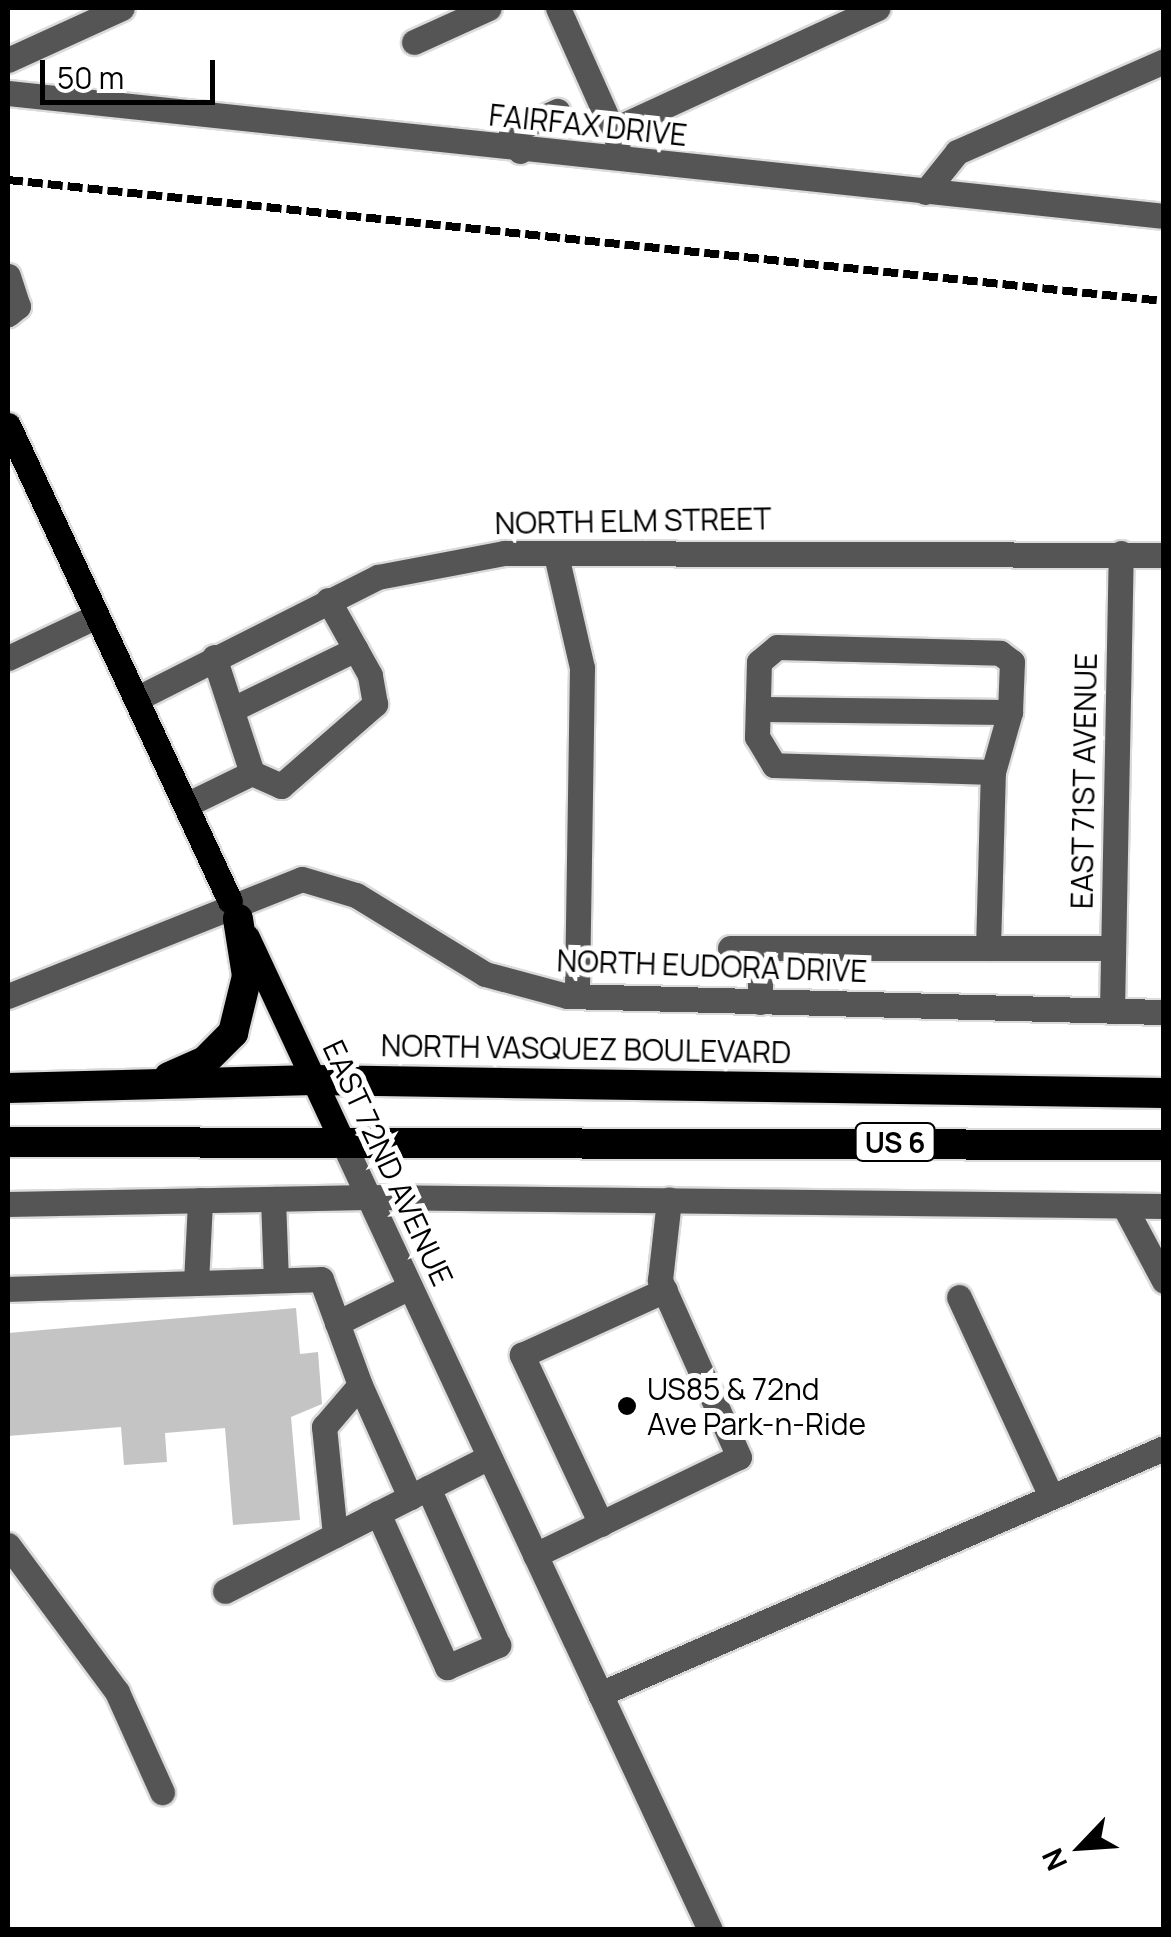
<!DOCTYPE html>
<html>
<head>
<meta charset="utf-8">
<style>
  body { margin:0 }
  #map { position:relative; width:1171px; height:1937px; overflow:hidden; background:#fff; font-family:Manrope,sans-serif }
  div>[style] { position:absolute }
  .building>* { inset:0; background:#c4c4c4 }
  .roads { filter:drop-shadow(2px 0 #dbdbdb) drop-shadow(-2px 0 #dbdbdb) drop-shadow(0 2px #dbdbdb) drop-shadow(0 -2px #dbdbdb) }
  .minor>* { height:25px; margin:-12.5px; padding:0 12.5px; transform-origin:12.5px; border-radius:12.5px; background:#555 }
  .major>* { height:25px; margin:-12.5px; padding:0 12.5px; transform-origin:12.5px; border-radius:12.5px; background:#000 }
  .highway>* { height:30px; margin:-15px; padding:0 15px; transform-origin:15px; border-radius:15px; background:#000 }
  .rail>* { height:8px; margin-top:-4px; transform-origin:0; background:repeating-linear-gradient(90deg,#000 0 15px,transparent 0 20px) }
  .dots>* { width:28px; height:28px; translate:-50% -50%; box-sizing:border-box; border:5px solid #fff; border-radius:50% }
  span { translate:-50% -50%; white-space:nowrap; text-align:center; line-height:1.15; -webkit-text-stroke:10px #fff; paint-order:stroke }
  .shield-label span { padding:2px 8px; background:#fff; border:2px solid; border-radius:8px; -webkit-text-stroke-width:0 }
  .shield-label { font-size:28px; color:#000; font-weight:700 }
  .street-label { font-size:30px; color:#000 }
  .poi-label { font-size:30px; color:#000 }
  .left { translate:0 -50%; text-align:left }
  .frame { position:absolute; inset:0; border:10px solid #000; pointer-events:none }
  .north { position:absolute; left:1031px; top:1797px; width:100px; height:100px; -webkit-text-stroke:8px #fff; paint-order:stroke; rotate:245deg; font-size:28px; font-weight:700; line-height:40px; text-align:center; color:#000 }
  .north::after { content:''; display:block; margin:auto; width:35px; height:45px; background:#000; clip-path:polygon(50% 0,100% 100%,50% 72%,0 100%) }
  .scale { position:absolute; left:40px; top:60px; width:175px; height:45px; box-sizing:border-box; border:5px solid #000; border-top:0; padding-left:12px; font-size:30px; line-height:35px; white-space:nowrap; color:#000; -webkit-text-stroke:8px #fff; paint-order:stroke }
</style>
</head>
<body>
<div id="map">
  <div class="building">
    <div style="clip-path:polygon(296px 1308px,300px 1354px,318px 1352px,322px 1404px,291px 1417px,300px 1520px,233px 1525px,225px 1428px,165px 1433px,167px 1462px,124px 1465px,121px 1427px,8px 1436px,8px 1333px)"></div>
  </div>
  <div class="roads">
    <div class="minor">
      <div style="left:558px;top:8px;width:147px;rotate:65.9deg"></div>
      <div style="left:414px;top:42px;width:82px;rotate:-24.4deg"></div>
      <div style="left:8px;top:60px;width:125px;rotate:-24.5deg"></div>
      <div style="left:8px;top:93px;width:1163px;rotate:6.07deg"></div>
      <div style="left:615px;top:129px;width:289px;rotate:-24.7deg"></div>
      <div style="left:520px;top:151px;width:21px;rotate:-115deg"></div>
      <div style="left:511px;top:132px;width:51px;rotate:-24.5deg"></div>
      <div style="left:925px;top:192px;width:51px;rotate:-51.3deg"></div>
      <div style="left:957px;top:152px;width:226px;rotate:-23.7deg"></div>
      <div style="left:8px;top:276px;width:32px;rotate:72deg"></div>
      <div style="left:18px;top:306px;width:13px;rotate:141deg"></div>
      <div style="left:556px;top:555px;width:116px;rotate:77deg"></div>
      <div style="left:582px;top:668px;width:328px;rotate:90.9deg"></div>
      <div style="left:777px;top:647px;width:223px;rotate:1.5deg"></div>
      <div style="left:1000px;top:653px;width:15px;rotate:37deg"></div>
      <div style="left:1012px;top:662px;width:50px;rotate:92.3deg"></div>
      <div style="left:1010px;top:712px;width:62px;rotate:105.8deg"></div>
      <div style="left:993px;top:772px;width:219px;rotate:-178.2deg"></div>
      <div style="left:774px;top:765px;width:33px;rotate:-121deg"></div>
      <div style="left:757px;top:737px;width:75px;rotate:-88.5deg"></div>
      <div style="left:759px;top:662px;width:23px;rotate:-40deg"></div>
      <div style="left:8px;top:658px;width:98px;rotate:-25.3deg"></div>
      <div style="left:136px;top:699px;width:271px;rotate:-26.8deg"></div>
      <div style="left:378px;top:577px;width:128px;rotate:-10.8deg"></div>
      <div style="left:504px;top:553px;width:660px;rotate:0.17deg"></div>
      <div style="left:237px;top:707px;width:132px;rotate:-26deg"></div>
      <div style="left:758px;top:709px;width:252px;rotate:0.7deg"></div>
      <div style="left:252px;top:773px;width:32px;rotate:24deg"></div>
      <div style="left:281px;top:786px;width:125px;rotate:-41.1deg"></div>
      <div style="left:375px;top:704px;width:29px;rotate:-100deg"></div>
      <div style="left:370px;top:675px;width:86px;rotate:-119.2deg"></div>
      <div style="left:186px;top:805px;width:73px;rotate:-25.9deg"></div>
      <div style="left:252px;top:773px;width:122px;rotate:-108.1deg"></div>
      <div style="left:730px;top:948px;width:383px"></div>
      <div style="left:988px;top:948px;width:176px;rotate:-88.4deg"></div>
      <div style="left:760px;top:949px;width:53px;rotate:90deg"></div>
      <div style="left:8px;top:996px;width:316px;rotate:-21.7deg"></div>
      <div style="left:302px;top:879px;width:56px;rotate:16.5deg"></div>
      <div style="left:356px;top:895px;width:151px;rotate:31.5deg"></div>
      <div style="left:485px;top:974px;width:85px;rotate:15deg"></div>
      <div style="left:567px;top:996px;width:597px;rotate:1.54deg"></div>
      <div style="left:1112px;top:1011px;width:458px;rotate:-88.9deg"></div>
      <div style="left:340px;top:1136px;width:876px;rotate:65.01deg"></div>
      <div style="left:273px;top:1199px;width:81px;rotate:87.9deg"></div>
      <div style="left:8px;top:1204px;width:360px;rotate:-1.1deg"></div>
      <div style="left:368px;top:1197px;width:796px;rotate:0.65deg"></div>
      <div style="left:1124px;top:1206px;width:85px;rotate:61.9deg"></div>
      <div style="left:196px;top:1283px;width:83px;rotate:-87.2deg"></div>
      <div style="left:8px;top:1289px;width:313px;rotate:-1.8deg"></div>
      <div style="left:321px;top:1279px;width:113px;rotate:69.8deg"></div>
      <div style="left:959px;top:1297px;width:219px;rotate:65.2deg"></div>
      <div style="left:337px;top:1323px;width:81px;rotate:-26.3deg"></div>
      <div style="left:378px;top:1513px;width:169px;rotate:65.9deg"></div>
      <div style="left:447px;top:1667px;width:56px;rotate:-23.3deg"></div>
      <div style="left:498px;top:1645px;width:172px;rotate:-114deg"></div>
      <div style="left:601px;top:1524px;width:187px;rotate:-115.1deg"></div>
      <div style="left:522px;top:1355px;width:157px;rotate:-24.4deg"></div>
      <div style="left:335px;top:1535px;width:109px;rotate:-95.8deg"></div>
      <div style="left:324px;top:1427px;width:55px;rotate:-49.4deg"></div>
      <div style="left:360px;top:1385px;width:123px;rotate:65.9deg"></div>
      <div style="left:8px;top:1545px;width:183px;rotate:53.4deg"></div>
      <div style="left:117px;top:1692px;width:110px;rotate:65.8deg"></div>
      <div style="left:535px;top:1555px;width:226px;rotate:-25.7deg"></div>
      <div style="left:739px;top:1457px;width:194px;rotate:-114.1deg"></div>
      <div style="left:660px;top:1280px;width:81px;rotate:-83.6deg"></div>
      <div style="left:225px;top:1591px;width:296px;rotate:-26.9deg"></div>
      <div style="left:600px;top:1694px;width:615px;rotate:-23.57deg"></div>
    </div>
    <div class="major">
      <div style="left:8px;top:425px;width:525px;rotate:65deg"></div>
      <div style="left:247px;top:937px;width:220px;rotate:65deg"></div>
    </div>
    <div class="highway">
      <div style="left:169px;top:1077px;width:39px;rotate:-24deg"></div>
      <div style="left:205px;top:1061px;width:40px;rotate:-45deg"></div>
      <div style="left:233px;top:1033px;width:59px;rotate:-76.2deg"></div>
      <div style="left:247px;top:976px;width:58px;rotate:-99deg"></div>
      <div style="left:8px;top:1088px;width:306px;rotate:-1.5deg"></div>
      <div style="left:314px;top:1080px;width:850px;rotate:0.88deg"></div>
      <div style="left:8px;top:1142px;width:1156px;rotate:0.15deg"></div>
    </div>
  </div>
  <div class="rail">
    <div style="left:8px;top:180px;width:1162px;rotate:5.98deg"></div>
  </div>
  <div class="dots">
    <div style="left:627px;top:1406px;background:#000"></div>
  </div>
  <div class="shield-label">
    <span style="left:895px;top:1142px">US 6</span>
  </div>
  <div class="street-label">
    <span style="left:588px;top:125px;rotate:6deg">FAIRFAX DRIVE</span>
    <span style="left:633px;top:521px;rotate:-1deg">NORTH ELM STREET</span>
    <span style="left:1084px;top:781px;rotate:-89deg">EAST 71ST AVENUE</span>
    <span style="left:712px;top:966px;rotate:2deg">NORTH EUDORA DRIVE</span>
    <span style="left:586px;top:1049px;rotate:1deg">NORTH VASQUEZ BOULEVARD</span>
    <span style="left:388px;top:1163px;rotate:65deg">EAST 72ND AVENUE</span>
  </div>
  <div class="poi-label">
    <span class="left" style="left:647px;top:1406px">US85 &amp; 72nd<br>Ave Park-n-Ride</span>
  </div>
  <div class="frame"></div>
  <div class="north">N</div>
  <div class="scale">50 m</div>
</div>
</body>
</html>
